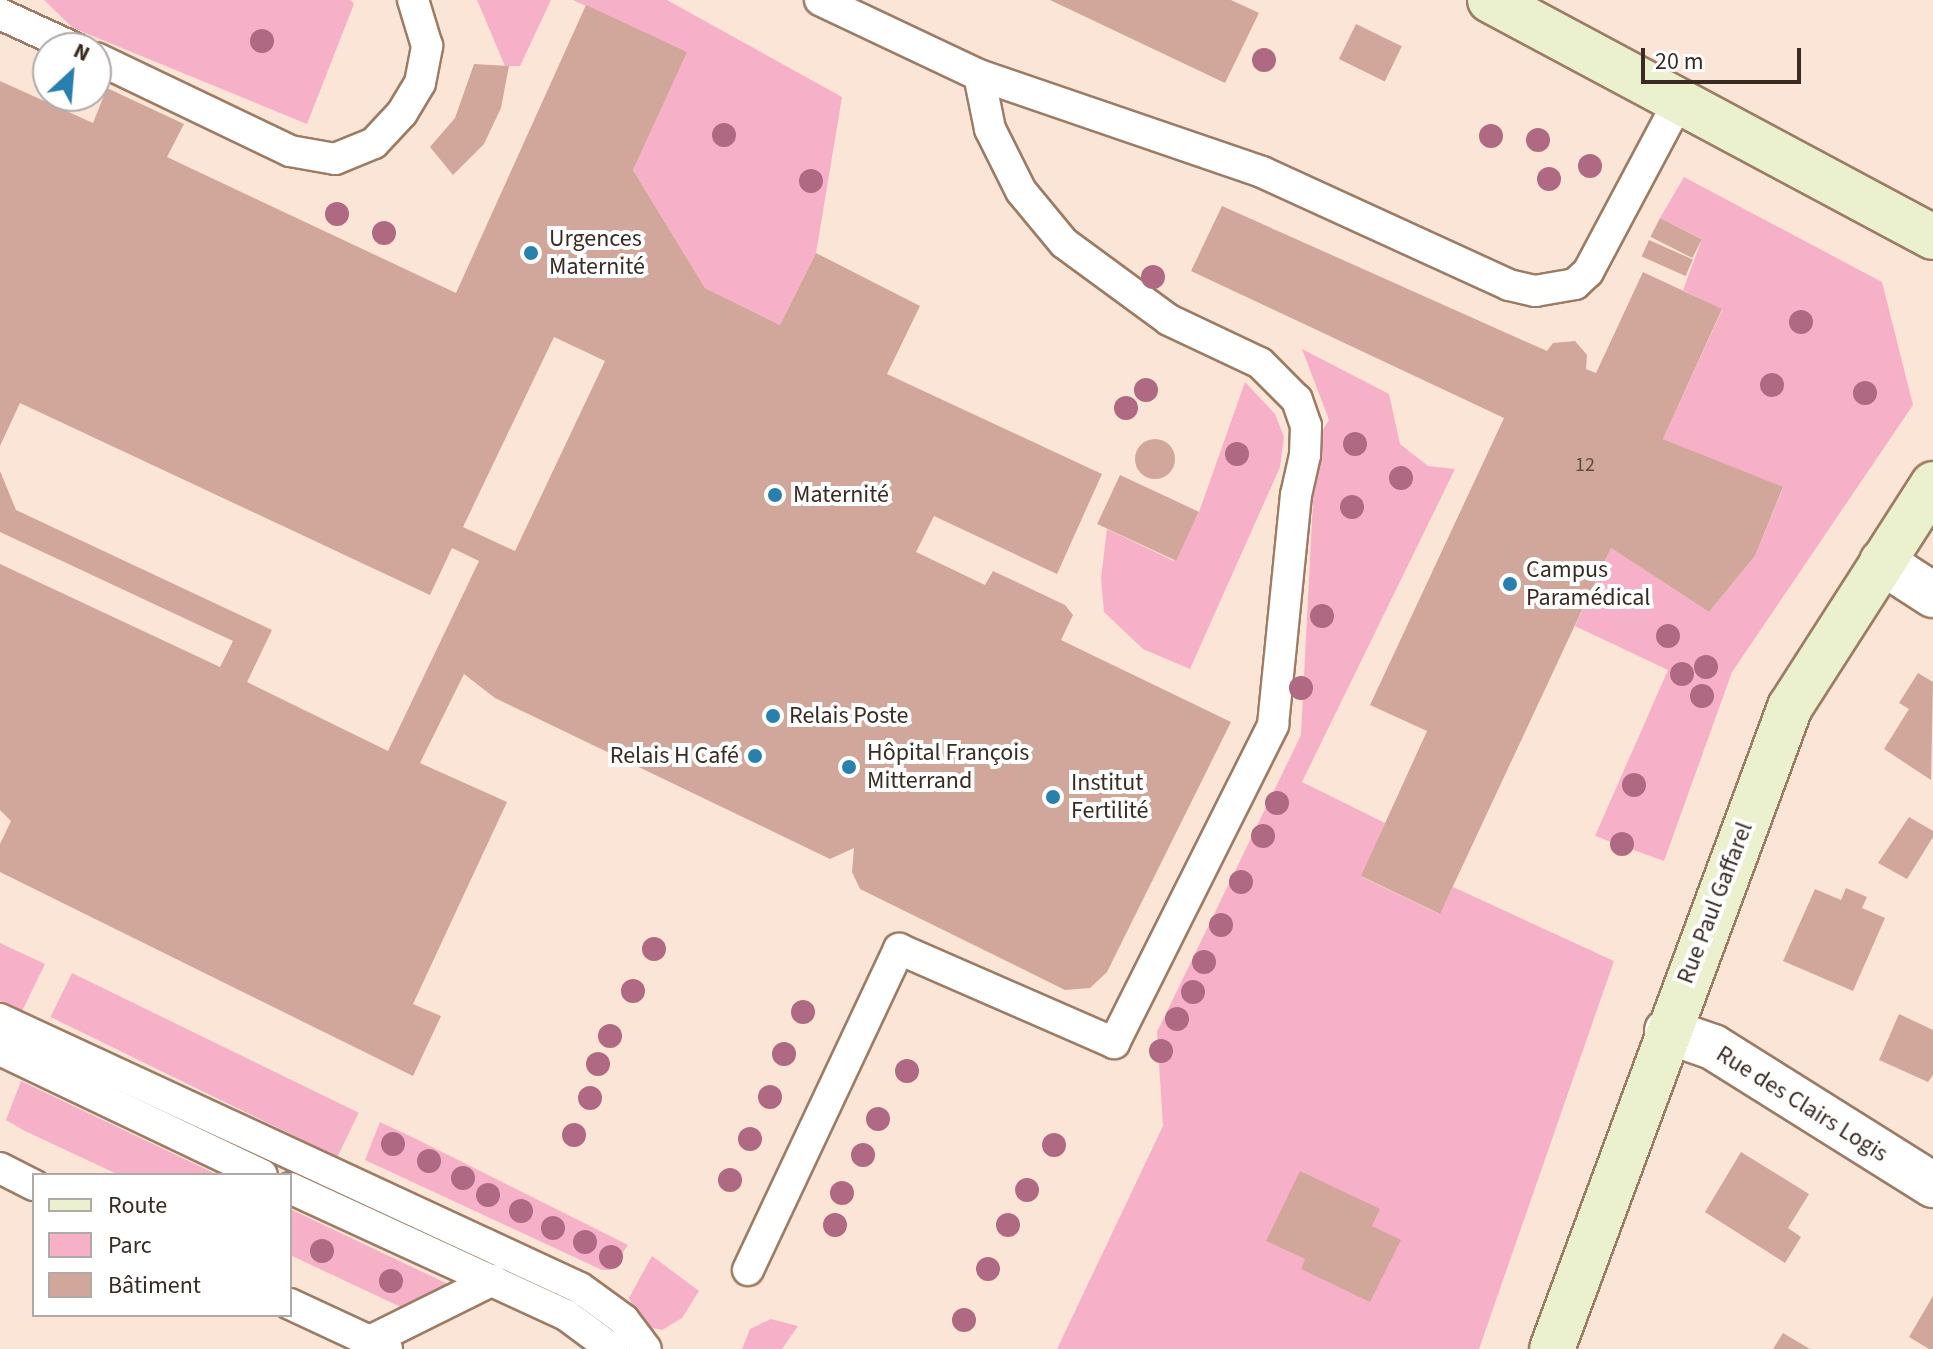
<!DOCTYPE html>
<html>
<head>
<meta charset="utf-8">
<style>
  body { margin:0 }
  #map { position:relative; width:1933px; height:1349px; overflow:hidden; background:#fbe5d6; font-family:"Source Sans 3",sans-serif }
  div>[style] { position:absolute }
  .green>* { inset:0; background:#f6b1c9; transform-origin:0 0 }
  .building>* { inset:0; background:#d1a79b; transform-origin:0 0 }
  .round { border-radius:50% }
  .roads { filter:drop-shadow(2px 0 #9c7c65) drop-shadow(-2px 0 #9c7c65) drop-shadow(0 2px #9c7c65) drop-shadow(0 -2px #9c7c65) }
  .lane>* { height:30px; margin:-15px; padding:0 15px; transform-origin:15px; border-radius:15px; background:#fff }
  .street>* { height:44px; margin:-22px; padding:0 22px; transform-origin:22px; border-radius:22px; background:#fff }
  .secondary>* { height:44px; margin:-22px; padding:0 22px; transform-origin:22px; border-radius:22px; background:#ebf0ce }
  .trees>* { width:24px; height:24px; margin:-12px; border-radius:50%; background:#b06982 }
  .dots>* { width:22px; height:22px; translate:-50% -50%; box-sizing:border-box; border:4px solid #fff; border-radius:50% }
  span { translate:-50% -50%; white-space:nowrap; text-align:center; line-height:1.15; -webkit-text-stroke:8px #fff; paint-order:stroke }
  .number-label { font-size:20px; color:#5f4a40 }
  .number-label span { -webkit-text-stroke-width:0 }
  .poi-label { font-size:24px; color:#392b22 }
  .left { translate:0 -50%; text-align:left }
  .right { translate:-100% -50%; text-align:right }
  .street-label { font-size:24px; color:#392b22 }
  .legend { position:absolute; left:32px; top:1173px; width:260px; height:144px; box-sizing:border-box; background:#fff; border:2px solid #b0aaa7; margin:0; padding:10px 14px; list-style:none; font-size:24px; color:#392b22 }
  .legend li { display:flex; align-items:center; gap:16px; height:40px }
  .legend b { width:40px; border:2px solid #b0aaa7 }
  .north { position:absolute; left:32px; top:32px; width:80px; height:80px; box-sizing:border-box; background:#fff; border:2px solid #b0aaa7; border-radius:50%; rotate:26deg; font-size:22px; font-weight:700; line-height:32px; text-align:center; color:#392b22 }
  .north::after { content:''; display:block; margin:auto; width:28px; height:36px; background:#2880af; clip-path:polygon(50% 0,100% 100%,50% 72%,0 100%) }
  .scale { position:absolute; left:1641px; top:48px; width:160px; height:36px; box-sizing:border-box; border:4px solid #392b22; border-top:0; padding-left:10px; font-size:24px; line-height:28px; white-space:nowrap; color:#392b22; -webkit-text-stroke:6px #fff; paint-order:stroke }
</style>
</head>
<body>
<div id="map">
  <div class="green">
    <div style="clip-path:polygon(44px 0,351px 0,354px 4px,307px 124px,73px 28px)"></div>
    <div style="clip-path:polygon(477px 0,551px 0,520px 66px,505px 66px)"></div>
    <div style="clip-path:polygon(573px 0,667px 0,842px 97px,816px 253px,780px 325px,705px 288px,633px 170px,686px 52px)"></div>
    <div style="clip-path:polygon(1684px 177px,1882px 282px,1913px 405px,1732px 672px,1664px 861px,1595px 836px,1668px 670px,1575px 626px,1611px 548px,1709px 612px,1755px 556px,1783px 488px,1663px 439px,1722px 310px,1683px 290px,1702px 239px,1660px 218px)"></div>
    <div style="clip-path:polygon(1302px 349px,1389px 394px,1400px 444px,1428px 466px,1455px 469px,1302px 782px,1385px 823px,1362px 877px,1439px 914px,1453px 887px,1614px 961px,1479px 1349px,1057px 1349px,1163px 1126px,1157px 1032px,1301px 735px,1314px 482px,1321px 433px,1329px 420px)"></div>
    <div style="clip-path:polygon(1245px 382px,1275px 414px,1284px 437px,1280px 467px,1190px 669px,1143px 649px,1104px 612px,1101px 578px,1107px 529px,1174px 561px,1199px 512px)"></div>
    <div style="clip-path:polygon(0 943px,45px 964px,22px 1011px,0 1001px)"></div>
    <div style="left:72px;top:973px;width:319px;height:49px;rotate:26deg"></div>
    <div style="clip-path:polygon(21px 1081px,218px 1175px,119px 1175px,23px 1130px,6px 1120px)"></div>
    <div style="clip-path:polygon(380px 1122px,416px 1139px,628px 1245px,611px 1270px,602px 1270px,365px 1160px)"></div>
    <div style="clip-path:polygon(290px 1209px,450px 1285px,403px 1308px,290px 1255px)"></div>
    <div style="clip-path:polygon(652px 1256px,699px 1291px,682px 1318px,662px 1330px,644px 1326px,629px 1298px)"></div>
    <div style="clip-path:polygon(771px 1319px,798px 1326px,782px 1349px,742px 1349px,750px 1329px)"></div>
  </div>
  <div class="building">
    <div style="clip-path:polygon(1050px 0,1231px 0,1259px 13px,1225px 83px)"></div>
    <div style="clip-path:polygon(evenodd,586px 5px,687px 52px,633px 170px,705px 288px,780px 325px,816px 253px,920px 306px,887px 374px,1102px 474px,1057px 574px,934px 516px,916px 552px,985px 585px,993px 571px,1065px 605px,1073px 615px,1061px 640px,1231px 722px,1107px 972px,1090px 988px,1065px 990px,860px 889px,852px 872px,854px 848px,830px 859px,495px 698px,464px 674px,420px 763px,507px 802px,413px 1004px,441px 1016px,413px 1076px,0 872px,0 844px,11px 821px,0 810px,0 564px,220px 667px,233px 641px,0 532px,0 471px,16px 510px,272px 630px,247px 682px,388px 751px,479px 561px,452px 548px,430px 595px,20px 403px,0 446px,0 81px,93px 123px,107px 88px,184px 124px,167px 157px,456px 293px,586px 5px,554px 337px,605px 361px,515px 551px,463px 527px,554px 337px)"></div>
    <div style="left:1356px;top:24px;width:51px;height:39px;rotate:26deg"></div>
    <div style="clip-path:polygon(474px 64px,509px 66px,501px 108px,484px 144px,453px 175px,430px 147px,455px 118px)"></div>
    <div style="clip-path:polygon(1222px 206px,1547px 351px,1553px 343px,1575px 341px,1587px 355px,1586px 369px,1596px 373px,1643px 272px,1722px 309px,1663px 439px,1783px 487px,1755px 556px,1709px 612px,1611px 548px,1440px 914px,1361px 876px,1427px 731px,1370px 705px,1504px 418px,1191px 271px)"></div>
    <div style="left:1660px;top:218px;width:47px;height:21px;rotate:27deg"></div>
    <div style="left:1649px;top:240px;width:48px;height:18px;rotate:24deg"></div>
    <div class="round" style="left:1135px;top:439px;width:40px;height:40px"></div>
    <div style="left:1120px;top:475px;width:87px;height:54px;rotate:25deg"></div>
    <div style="clip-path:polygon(1918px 673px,1933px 682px,1931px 780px,1884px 749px,1909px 709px,1899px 703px)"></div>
    <div style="clip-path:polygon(1909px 817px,1933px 831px,1933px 837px,1907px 879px,1878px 863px)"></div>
    <div style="clip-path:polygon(1846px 888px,1867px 897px,1862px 908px,1885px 918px,1853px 991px,1783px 961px,1815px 889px,1841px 900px)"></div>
    <div style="clip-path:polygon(1899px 1014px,1933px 1030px,1933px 1075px,1928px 1082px,1879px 1060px)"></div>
    <div style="clip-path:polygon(1741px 1152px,1809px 1194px,1788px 1228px,1801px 1237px,1785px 1263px,1705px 1212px)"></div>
    <div style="clip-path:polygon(1300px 1171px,1380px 1209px,1372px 1226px,1401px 1240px,1370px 1302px,1301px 1269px,1305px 1259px,1266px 1241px)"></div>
    <div style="clip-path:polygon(1933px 1296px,1933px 1349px,1929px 1349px,1909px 1337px)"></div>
    <div style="clip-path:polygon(1783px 1333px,1810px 1349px,1773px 1349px)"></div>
  </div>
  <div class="roads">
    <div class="lane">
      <div style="left:820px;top:0;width:176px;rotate:25.3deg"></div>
      <div style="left:979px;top:75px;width:299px;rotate:18.9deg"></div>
      <div style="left:1262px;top:172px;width:272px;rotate:24.6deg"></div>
      <div style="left:1509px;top:285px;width:27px;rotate:13deg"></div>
      <div style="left:1535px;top:291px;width:41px;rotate:-9.9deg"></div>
      <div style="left:1575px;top:284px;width:18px;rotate:-43deg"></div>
      <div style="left:1588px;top:272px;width:196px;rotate:-62deg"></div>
      <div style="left:0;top:14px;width:81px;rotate:24.7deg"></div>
      <div style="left:96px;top:58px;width:215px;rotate:25.6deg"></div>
      <div style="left:290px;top:151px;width:46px;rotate:10.1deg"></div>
      <div style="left:335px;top:159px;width:42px;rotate:-22.3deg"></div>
      <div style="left:374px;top:143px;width:41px;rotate:-47deg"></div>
      <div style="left:402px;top:113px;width:35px;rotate:-59deg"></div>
      <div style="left:420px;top:83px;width:38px;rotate:-79deg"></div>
      <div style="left:427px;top:46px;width:48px;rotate:-106.9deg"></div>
      <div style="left:0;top:1019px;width:639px;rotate:24.88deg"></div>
      <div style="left:580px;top:1288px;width:54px;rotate:36deg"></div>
      <div style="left:624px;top:1320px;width:36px;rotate:53deg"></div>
      <div style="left:0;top:1050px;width:290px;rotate:25.5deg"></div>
      <div style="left:0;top:1168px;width:38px;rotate:27deg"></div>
      <div style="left:290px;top:1188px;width:304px;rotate:24.7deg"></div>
      <div style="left:566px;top:1315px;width:57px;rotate:36.5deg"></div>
      <div style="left:748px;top:1270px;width:355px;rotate:-64.8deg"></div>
      <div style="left:899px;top:949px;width:235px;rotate:23.6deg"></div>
      <div style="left:1114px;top:1043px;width:356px;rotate:-63.4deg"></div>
      <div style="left:1273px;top:725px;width:231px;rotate:-84.3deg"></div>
      <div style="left:1296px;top:495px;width:41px;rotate:-77.3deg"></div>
      <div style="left:1305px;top:455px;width:29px;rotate:-88deg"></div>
      <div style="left:1306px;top:426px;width:28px;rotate:-109deg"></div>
      <div style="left:1297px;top:400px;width:52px;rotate:-135deg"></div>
      <div style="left:1260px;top:363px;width:101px;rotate:-154.7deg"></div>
      <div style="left:1169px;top:320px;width:130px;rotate:-143.7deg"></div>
      <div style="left:1064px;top:243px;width:67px;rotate:-129.6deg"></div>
      <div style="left:1021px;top:191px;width:69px;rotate:-116.6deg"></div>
      <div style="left:990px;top:129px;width:55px;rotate:-101.5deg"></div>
      <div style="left:290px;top:1304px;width:107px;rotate:24.9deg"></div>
      <div style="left:370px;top:1341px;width:137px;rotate:-26.4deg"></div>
    </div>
    <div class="street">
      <div style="left:1882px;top:562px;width:61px;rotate:32.9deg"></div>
      <div style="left:1667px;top:1031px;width:49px;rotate:19.2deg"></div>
      <div style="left:1713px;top:1047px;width:260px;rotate:32.1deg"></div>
    </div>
    <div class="secondary">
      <div style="left:1490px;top:0;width:502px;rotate:28.15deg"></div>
      <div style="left:1552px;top:1349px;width:685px;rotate:-69.66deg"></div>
      <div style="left:1790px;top:707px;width:265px;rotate:-57.3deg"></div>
    </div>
  </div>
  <div class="trees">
    <div style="left:262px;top:41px"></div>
    <div style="left:1264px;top:60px"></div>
    <div style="left:724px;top:135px"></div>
    <div style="left:1491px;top:136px"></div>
    <div style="left:1538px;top:140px"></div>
    <div style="left:1590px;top:166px"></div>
    <div style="left:1549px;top:179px"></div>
    <div style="left:811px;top:181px"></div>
    <div style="left:337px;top:214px"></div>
    <div style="left:384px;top:233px"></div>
    <div style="left:1153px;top:277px"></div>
    <div style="left:1801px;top:322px"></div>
    <div style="left:1772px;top:385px"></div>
    <div style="left:1146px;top:390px"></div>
    <div style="left:1865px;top:393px"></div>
    <div style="left:1126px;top:408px"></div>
    <div style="left:1355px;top:444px"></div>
    <div style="left:1237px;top:454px"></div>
    <div style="left:1401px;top:478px"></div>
    <div style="left:1352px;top:507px"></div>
    <div style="left:1322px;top:616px"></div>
    <div style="left:1668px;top:636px"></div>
    <div style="left:1706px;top:667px"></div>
    <div style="left:1682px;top:674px"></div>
    <div style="left:1301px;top:688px"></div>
    <div style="left:1702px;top:696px"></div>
    <div style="left:1634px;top:785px"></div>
    <div style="left:1277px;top:803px"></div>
    <div style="left:1263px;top:836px"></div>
    <div style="left:1622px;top:844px"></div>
    <div style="left:1241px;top:882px"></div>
    <div style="left:1221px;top:925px"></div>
    <div style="left:654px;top:949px"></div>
    <div style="left:1204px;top:962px"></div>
    <div style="left:633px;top:991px"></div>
    <div style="left:1193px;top:992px"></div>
    <div style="left:803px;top:1012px"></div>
    <div style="left:1177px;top:1019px"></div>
    <div style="left:610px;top:1036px"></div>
    <div style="left:1161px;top:1051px"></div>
    <div style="left:784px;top:1054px"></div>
    <div style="left:598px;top:1064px"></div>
    <div style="left:907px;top:1071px"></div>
    <div style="left:770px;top:1097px"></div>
    <div style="left:590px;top:1098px"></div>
    <div style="left:878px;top:1119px"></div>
    <div style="left:574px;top:1135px"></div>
    <div style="left:750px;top:1139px"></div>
    <div style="left:393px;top:1144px"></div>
    <div style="left:1054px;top:1145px"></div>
    <div style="left:863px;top:1155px"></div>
    <div style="left:429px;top:1161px"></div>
    <div style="left:463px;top:1178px"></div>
    <div style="left:730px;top:1180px"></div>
    <div style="left:1027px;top:1190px"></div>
    <div style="left:842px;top:1193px"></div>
    <div style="left:488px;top:1195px"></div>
    <div style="left:521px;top:1211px"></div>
    <div style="left:835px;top:1225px"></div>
    <div style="left:1008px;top:1225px"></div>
    <div style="left:553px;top:1228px"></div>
    <div style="left:585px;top:1242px"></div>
    <div style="left:322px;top:1251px"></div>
    <div style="left:611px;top:1257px"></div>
    <div style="left:988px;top:1269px"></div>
    <div style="left:391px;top:1281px"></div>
    <div style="left:964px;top:1320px"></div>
  </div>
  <div class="dots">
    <div style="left:531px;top:253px;background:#2880af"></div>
    <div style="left:775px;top:495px;background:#2880af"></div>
    <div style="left:1510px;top:584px;background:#2880af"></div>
    <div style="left:773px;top:716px;background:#2880af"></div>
    <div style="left:755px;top:756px;background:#2880af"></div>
    <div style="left:849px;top:767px;background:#2880af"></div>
    <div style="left:1053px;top:797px;background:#2880af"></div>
  </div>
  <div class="number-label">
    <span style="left:1585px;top:465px">12</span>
  </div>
  <div class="poi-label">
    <span class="left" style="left:549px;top:253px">Urgences<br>Maternité</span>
    <span class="left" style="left:793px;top:495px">Maternité</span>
    <span class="left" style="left:1526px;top:584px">Campus<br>Paramédical</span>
    <span class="left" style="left:789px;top:716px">Relais Poste</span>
    <span class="left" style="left:867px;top:767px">Hôpital François<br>Mitterrand</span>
    <span class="right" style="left:739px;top:756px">Relais H Café</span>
    <span class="left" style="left:1071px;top:797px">Institut<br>Fertilité</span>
  </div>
  <div class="street-label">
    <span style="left:1715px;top:903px;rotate:-69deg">Rue Paul Gaffarel</span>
    <span style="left:1802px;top:1104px;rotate:32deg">Rue des Clairs Logis</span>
  </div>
  <ul class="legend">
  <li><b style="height:10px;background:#ebf0ce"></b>Route</li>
  <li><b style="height:22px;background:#f6b1c9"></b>Parc</li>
  <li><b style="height:22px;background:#d1a79b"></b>Bâtiment</li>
  </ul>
  <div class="north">N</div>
  <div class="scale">20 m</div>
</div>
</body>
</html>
